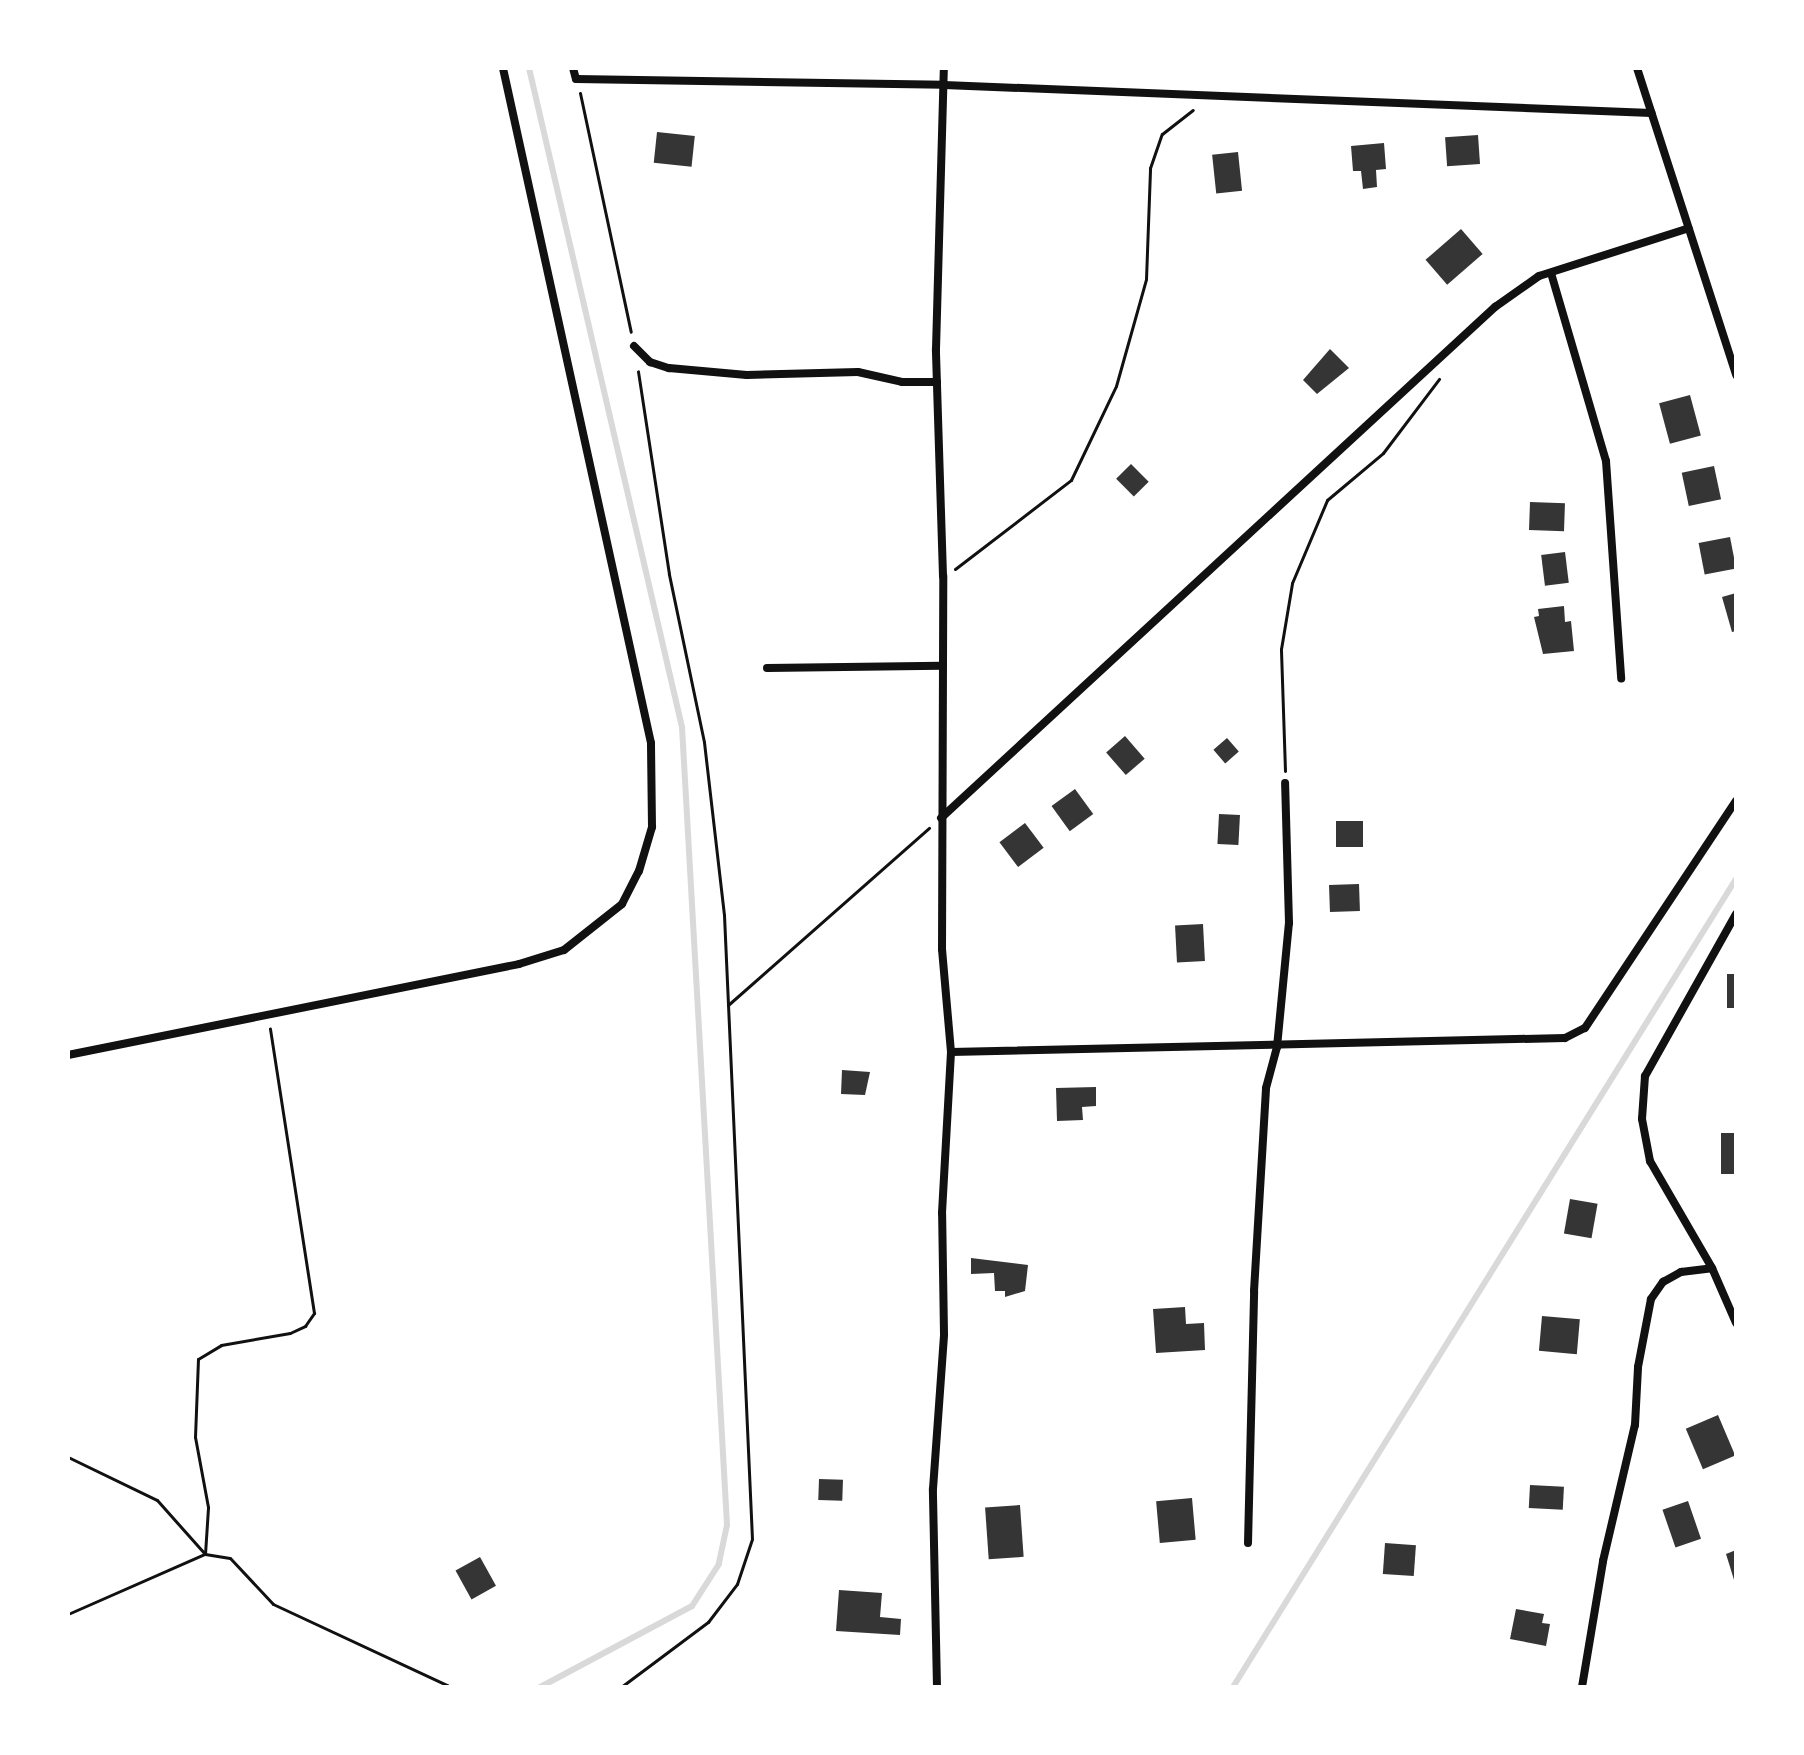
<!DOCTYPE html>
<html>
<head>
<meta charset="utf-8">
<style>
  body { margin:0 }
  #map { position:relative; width:1804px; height:1755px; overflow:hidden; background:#fff; font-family:Helvetica,sans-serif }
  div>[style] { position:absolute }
  .stream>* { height:6px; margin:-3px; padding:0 3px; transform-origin:3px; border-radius:3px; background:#d9d9d9 }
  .building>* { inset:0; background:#353535; transform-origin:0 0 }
  .path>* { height:3px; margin:-1.5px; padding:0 1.5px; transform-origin:1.5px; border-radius:1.5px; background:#111 }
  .minor>* { height:8px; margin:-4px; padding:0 4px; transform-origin:4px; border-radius:4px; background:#111 }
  span { translate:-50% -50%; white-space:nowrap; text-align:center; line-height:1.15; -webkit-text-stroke:8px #fff; paint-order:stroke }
  .frame { position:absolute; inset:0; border:70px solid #fff; pointer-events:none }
</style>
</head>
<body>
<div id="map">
  <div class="stream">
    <div style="left:529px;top:68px;width:677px;rotate:76.93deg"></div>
    <div style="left:682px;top:727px;width:799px;rotate:86.77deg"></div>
    <div style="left:727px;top:1525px;width:40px;rotate:102deg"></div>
    <div style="left:719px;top:1564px;width:50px;rotate:122.7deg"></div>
    <div style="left:692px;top:1606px;width:172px;rotate:151.9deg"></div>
    <div style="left:1233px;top:1687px;width:952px;rotate:-58.1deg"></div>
  </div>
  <div class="building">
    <div style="left:657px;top:132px;width:38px;height:31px;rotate:6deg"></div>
    <div style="left:1478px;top:135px;width:29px;height:33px;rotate:86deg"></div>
    <div style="clip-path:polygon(1384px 143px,1386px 169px,1376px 170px,1377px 187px,1363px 189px,1361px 171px,1353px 171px,1351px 146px)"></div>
    <div style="left:1238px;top:152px;width:39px;height:26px;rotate:84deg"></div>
    <div style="left:1461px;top:229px;width:33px;height:47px;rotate:49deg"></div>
    <div style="clip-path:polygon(1330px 349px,1349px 368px,1317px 394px,1303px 380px)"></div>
    <div style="left:1690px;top:395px;width:42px;height:32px;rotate:75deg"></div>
    <div style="left:1131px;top:464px;width:25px;height:21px;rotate:45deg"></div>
    <div style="left:1714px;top:466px;width:34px;height:33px;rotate:78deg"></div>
    <div style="left:1530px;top:502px;width:35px;height:28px;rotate:2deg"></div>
    <div style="left:1730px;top:537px;width:32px;height:32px;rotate:79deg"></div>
    <div style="left:1565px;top:552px;width:31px;height:24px;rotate:83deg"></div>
    <div style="clip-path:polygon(1736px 593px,1736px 631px,1732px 632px,1722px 597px)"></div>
    <div style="clip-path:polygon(1564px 606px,1565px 622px,1571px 621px,1574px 651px,1543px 654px,1534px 617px,1539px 616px,1538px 609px)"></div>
    <div style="left:1125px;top:736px;width:30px;height:25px;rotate:49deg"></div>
    <div style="left:1227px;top:738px;width:18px;height:18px;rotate:49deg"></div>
    <div style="left:1075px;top:789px;width:31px;height:29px;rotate:54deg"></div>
    <div style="left:1219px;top:814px;width:21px;height:30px;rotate:3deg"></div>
    <div style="left:1336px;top:821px;width:27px;height:26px"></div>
    <div style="left:1025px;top:823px;width:31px;height:32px;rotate:53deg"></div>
    <div style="left:1359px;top:884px;width:27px;height:30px;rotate:88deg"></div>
    <div style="left:1203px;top:924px;width:37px;height:28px;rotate:87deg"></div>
    <div style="left:1727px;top:974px;width:9px;height:34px"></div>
    <div style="clip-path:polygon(842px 1070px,870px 1072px,865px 1095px,841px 1094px)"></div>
    <div style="clip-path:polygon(1096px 1087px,1096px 1106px,1082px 1107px,1083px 1120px,1057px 1121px,1056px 1088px)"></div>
    <div style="left:1736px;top:1133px;width:41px;height:15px;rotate:90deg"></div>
    <div style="left:1570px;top:1199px;width:28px;height:35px;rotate:10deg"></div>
    <div style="clip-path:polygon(971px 1258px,1028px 1265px,1025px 1291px,1005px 1297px,1005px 1291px,995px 1291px,994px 1273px,971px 1274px)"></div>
    <div style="clip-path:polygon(1185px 1307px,1186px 1324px,1204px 1323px,1205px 1350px,1156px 1353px,1153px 1309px)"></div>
    <div style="left:1542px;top:1316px;width:38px;height:35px;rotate:5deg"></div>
    <div style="left:1718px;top:1415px;width:44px;height:35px;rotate:67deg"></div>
    <div style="left:819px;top:1479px;width:24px;height:21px;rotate:2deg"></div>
    <div style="left:1530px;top:1485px;width:34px;height:23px;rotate:3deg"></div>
    <div style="left:1192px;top:1498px;width:42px;height:36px;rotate:85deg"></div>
    <div style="left:1688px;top:1501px;width:40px;height:27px;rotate:71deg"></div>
    <div style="left:1020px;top:1505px;width:52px;height:35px;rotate:86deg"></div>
    <div style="left:1385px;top:1543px;width:31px;height:31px;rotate:4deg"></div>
    <div style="clip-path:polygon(1736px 1550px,1736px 1583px,1735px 1583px,1726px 1554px)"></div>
    <div style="left:480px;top:1557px;width:33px;height:28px;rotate:61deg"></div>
    <div style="clip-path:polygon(839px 1590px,882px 1593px,880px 1617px,901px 1619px,900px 1635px,836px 1631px)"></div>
    <div style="clip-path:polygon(1516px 1609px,1544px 1614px,1542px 1623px,1550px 1624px,1546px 1646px,1510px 1639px)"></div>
  </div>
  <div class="path">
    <div style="left:580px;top:93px;width:244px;rotate:78deg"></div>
    <div style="left:955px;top:569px;width:146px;rotate:-37.5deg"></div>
    <div style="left:1071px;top:480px;width:104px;rotate:-64.4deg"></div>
    <div style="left:1116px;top:386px;width:111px;rotate:-74.3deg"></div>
    <div style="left:1146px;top:279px;width:111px;rotate:-87.9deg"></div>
    <div style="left:1150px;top:168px;width:36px;rotate:-71deg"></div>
    <div style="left:1162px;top:134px;width:39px;rotate:-38deg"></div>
    <div style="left:1285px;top:771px;width:122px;rotate:-91.9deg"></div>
    <div style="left:1281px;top:649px;width:67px;rotate:-80.5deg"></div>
    <div style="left:1292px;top:583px;width:90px;rotate:-67.1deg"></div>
    <div style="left:1327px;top:500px;width:73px;rotate:-40deg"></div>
    <div style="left:1383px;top:453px;width:93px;rotate:-52.9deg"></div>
    <div style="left:728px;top:1005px;width:268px;rotate:-41.4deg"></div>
    <div style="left:68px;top:1457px;width:99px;rotate:25.8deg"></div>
    <div style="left:157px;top:1500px;width:72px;rotate:48.4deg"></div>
    <div style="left:205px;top:1554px;width:47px;rotate:-86.3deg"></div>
    <div style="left:208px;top:1507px;width:71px;rotate:-100.5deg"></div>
    <div style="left:195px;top:1437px;width:78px;rotate:-87.8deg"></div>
    <div style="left:198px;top:1359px;width:27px;rotate:-31deg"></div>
    <div style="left:221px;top:1345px;width:70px;rotate:-9.9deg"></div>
    <div style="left:290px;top:1333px;width:17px;rotate:-25deg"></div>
    <div style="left:305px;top:1326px;width:16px;rotate:-55deg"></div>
    <div style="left:314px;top:1313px;width:288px;rotate:-98.8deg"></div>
    <div style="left:68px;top:1614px;width:150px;rotate:-23.7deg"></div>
    <div style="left:205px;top:1554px;width:25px;rotate:9deg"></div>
    <div style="left:230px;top:1558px;width:63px;rotate:46.9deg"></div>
    <div style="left:273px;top:1604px;width:192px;rotate:25deg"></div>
    <div style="left:447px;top:1685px;width:4px;rotate:153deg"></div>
    <div style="left:621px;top:1687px;width:109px;rotate:-36.8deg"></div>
    <div style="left:708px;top:1622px;width:48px;rotate:-52.7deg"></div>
    <div style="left:737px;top:1584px;width:47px;rotate:-71.6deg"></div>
    <div style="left:752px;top:1539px;width:625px;rotate:-92.57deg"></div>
    <div style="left:724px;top:915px;width:174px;rotate:-96.6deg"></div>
    <div style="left:704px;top:742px;width:172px;rotate:-101.8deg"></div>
    <div style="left:669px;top:574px;width:205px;rotate:-98.7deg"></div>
  </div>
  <div class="minor">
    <div style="left:573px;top:68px;width:11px;rotate:75deg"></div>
    <div style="left:576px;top:79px;width:368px;rotate:0.9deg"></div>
    <div style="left:944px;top:85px;width:708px;rotate:2.27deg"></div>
    <div style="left:1637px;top:68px;width:323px;rotate:72.1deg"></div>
    <div style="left:1551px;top:273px;width:196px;rotate:73.7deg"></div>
    <div style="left:1606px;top:461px;width:218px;rotate:86deg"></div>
    <div style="left:634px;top:346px;width:23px;rotate:45deg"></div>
    <div style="left:650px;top:362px;width:20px;rotate:18deg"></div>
    <div style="left:669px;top:368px;width:78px;rotate:5.1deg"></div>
    <div style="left:747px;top:375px;width:111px;rotate:-1.5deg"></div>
    <div style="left:858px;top:372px;width:45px;rotate:12.8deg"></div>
    <div style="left:902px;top:382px;width:35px"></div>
    <div style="left:767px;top:668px;width:174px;rotate:-0.7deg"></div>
    <div style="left:941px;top:818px;width:754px;rotate:-42.69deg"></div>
    <div style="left:1495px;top:307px;width:54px;rotate:-35.2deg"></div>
    <div style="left:1539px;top:276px;width:157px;rotate:-17.7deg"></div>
    <div style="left:1736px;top:914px;width:186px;rotate:119.3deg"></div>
    <div style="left:1645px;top:1076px;width:43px;rotate:94deg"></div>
    <div style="left:1642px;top:1119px;width:43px;rotate:79.2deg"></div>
    <div style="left:1650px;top:1161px;width:124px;rotate:59.9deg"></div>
    <div style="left:1712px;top:1268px;width:60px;rotate:66.4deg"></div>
    <div style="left:951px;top:1052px;width:614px;rotate:-1.31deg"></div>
    <div style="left:1565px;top:1038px;width:22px;rotate:-27deg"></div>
    <div style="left:1585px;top:1028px;width:273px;rotate:-56.4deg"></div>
    <div style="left:68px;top:1055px;width:460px;rotate:-11.4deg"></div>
    <div style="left:519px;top:964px;width:47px;rotate:-17.3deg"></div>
    <div style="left:564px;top:950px;width:74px;rotate:-38.4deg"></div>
    <div style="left:622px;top:904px;width:37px;rotate:-63deg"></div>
    <div style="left:639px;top:871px;width:46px;rotate:-73.5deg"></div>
    <div style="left:652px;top:827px;width:84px;rotate:-90.7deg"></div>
    <div style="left:651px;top:743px;width:691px;rotate:-102.37deg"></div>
    <div style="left:1248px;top:1543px;width:252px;rotate:-88.6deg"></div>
    <div style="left:1254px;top:1291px;width:203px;rotate:-86.6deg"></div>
    <div style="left:1266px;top:1088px;width:42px;rotate:-75deg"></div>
    <div style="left:1277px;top:1047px;width:125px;rotate:-84.5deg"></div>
    <div style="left:1289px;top:923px;width:140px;rotate:-91.6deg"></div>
    <div style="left:937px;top:1687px;width:198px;rotate:-91.2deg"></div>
    <div style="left:933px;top:1489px;width:155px;rotate:-85.9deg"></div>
    <div style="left:944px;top:1334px;width:121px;rotate:-90.9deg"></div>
    <div style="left:942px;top:1213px;width:161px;rotate:-86.8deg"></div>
    <div style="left:951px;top:1052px;width:103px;rotate:-95deg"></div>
    <div style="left:942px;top:949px;width:373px;rotate:-89.8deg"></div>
    <div style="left:943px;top:576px;width:227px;rotate:-91.8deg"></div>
    <div style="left:936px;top:349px;width:281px;rotate:-88.4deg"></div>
    <div style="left:1582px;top:1687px;width:128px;rotate:-80.5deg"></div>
    <div style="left:1603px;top:1561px;width:140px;rotate:-76.8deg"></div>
    <div style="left:1635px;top:1425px;width:58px;rotate:-87deg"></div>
    <div style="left:1638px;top:1367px;width:69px;rotate:-79.2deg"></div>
    <div style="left:1651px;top:1299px;width:21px;rotate:-55deg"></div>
    <div style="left:1663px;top:1282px;width:21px;rotate:-29deg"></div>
    <div style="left:1681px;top:1272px;width:31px;rotate:-7deg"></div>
  </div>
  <div class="frame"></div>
</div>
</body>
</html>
